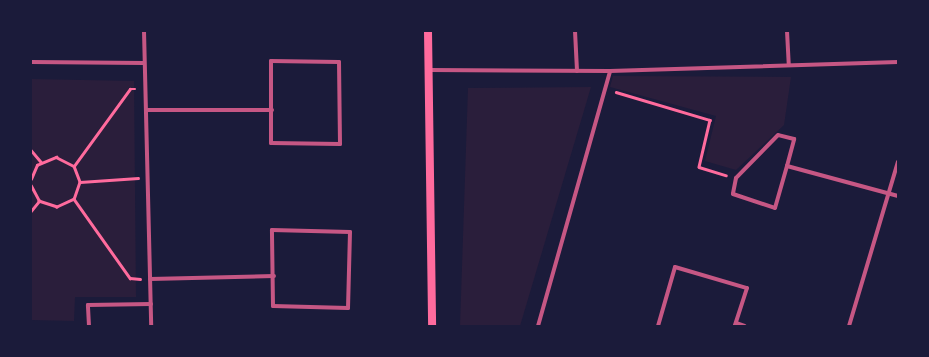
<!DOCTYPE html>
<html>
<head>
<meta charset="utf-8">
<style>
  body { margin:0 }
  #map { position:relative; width:929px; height:357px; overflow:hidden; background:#1b1b3a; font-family:"DejaVu Sans",sans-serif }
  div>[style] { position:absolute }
  .green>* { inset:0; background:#2a1e3b }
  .path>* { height:2.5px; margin:-1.25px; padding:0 1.25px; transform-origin:1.25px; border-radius:1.25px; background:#ff6b9d }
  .minor>* { height:4px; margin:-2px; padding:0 2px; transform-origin:2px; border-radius:2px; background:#c65784 }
  .secondary>* { height:8px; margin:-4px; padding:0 4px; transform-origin:4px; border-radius:4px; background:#ff6b9d }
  span { translate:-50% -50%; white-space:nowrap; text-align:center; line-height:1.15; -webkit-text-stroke:3px #1b1b3a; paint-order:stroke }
  .frame { position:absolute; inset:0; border:32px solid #1b1b3a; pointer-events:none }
</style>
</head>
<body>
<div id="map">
  <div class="green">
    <div style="clip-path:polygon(613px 76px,791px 77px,784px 125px,736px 170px,705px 161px,716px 116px,610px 87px)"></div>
    <div style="clip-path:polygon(31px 79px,134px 81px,136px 297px,75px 297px,74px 321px,31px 320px)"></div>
    <div style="clip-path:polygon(591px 87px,520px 326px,460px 326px,468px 88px)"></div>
  </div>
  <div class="path">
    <div style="left:616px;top:92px;width:98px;rotate:16.6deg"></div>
    <div style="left:710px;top:120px;width:48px;rotate:103.2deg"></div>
    <div style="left:699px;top:167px;width:28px;rotate:17deg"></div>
    <div style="left:31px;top:150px;width:16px;rotate:50deg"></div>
    <div style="left:74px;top:166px;width:95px;rotate:-54deg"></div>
    <div style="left:130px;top:89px;width:5px"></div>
    <div style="left:31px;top:179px;width:15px;rotate:-67deg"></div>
    <div style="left:37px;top:165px;width:21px;rotate:-23deg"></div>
    <div style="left:56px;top:157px;width:20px;rotate:27deg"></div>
    <div style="left:74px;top:166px;width:17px;rotate:69deg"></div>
    <div style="left:80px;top:182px;width:18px;rotate:109deg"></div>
    <div style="left:74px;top:199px;width:19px;rotate:155deg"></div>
    <div style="left:57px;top:207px;width:19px;rotate:-162deg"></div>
    <div style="left:39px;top:201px;width:17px;rotate:-118deg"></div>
    <div style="left:80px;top:182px;width:58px;rotate:-3.9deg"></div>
    <div style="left:74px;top:199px;width:97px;rotate:54.7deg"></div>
    <div style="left:130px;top:278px;width:10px;rotate:6deg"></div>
    <div style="left:31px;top:211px;width:13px;rotate:-51deg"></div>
  </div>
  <div class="minor">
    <div style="left:144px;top:31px;width:295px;rotate:88.6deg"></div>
    <div style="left:575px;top:31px;width:40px;rotate:87.1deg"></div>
    <div style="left:787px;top:31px;width:34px;rotate:87deg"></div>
    <div style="left:271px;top:61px;width:68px;rotate:0.8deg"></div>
    <div style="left:339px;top:62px;width:82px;rotate:89.3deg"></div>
    <div style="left:340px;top:144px;width:69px;rotate:-179.2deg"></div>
    <div style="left:271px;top:143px;width:82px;rotate:-90deg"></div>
    <div style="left:31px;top:62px;width:113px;rotate:0.5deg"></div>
    <div style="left:429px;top:70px;width:181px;rotate:0.3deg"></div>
    <div style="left:610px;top:71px;width:288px;rotate:-1.8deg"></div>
    <div style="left:146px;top:110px;width:126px"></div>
    <div style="left:787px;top:166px;width:28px;rotate:-75deg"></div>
    <div style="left:794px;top:139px;width:16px;rotate:-166deg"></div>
    <div style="left:778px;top:135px;width:60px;rotate:134.3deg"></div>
    <div style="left:736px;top:178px;width:16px;rotate:101deg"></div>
    <div style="left:733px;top:194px;width:44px;rotate:18.4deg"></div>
    <div style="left:775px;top:208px;width:44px;rotate:-74.1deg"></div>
    <div style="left:787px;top:166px;width:115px;rotate:15.1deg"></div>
    <div style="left:272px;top:230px;width:78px;rotate:1.5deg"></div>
    <div style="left:350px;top:232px;width:76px;rotate:91.5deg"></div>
    <div style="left:348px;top:308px;width:75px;rotate:-178.5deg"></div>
    <div style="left:273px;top:306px;width:76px;rotate:-90.8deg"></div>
    <div style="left:150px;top:279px;width:124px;rotate:-1.4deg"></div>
    <div style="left:736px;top:323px;width:9px;rotate:18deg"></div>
    <div style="left:89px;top:326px;width:21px;rotate:-93deg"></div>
    <div style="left:88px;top:305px;width:63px;rotate:-0.9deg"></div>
    <div style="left:538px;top:326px;width:265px;rotate:-74.2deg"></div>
    <div style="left:658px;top:326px;width:61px;rotate:-73.9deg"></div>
    <div style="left:675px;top:267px;width:75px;rotate:16.3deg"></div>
    <div style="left:747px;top:288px;width:40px;rotate:108deg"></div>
    <div style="left:849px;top:326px;width:171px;rotate:-73.4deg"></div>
  </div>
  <div class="secondary">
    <div style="left:428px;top:31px;width:295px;rotate:89.2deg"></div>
  </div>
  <div class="frame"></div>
</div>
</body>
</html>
